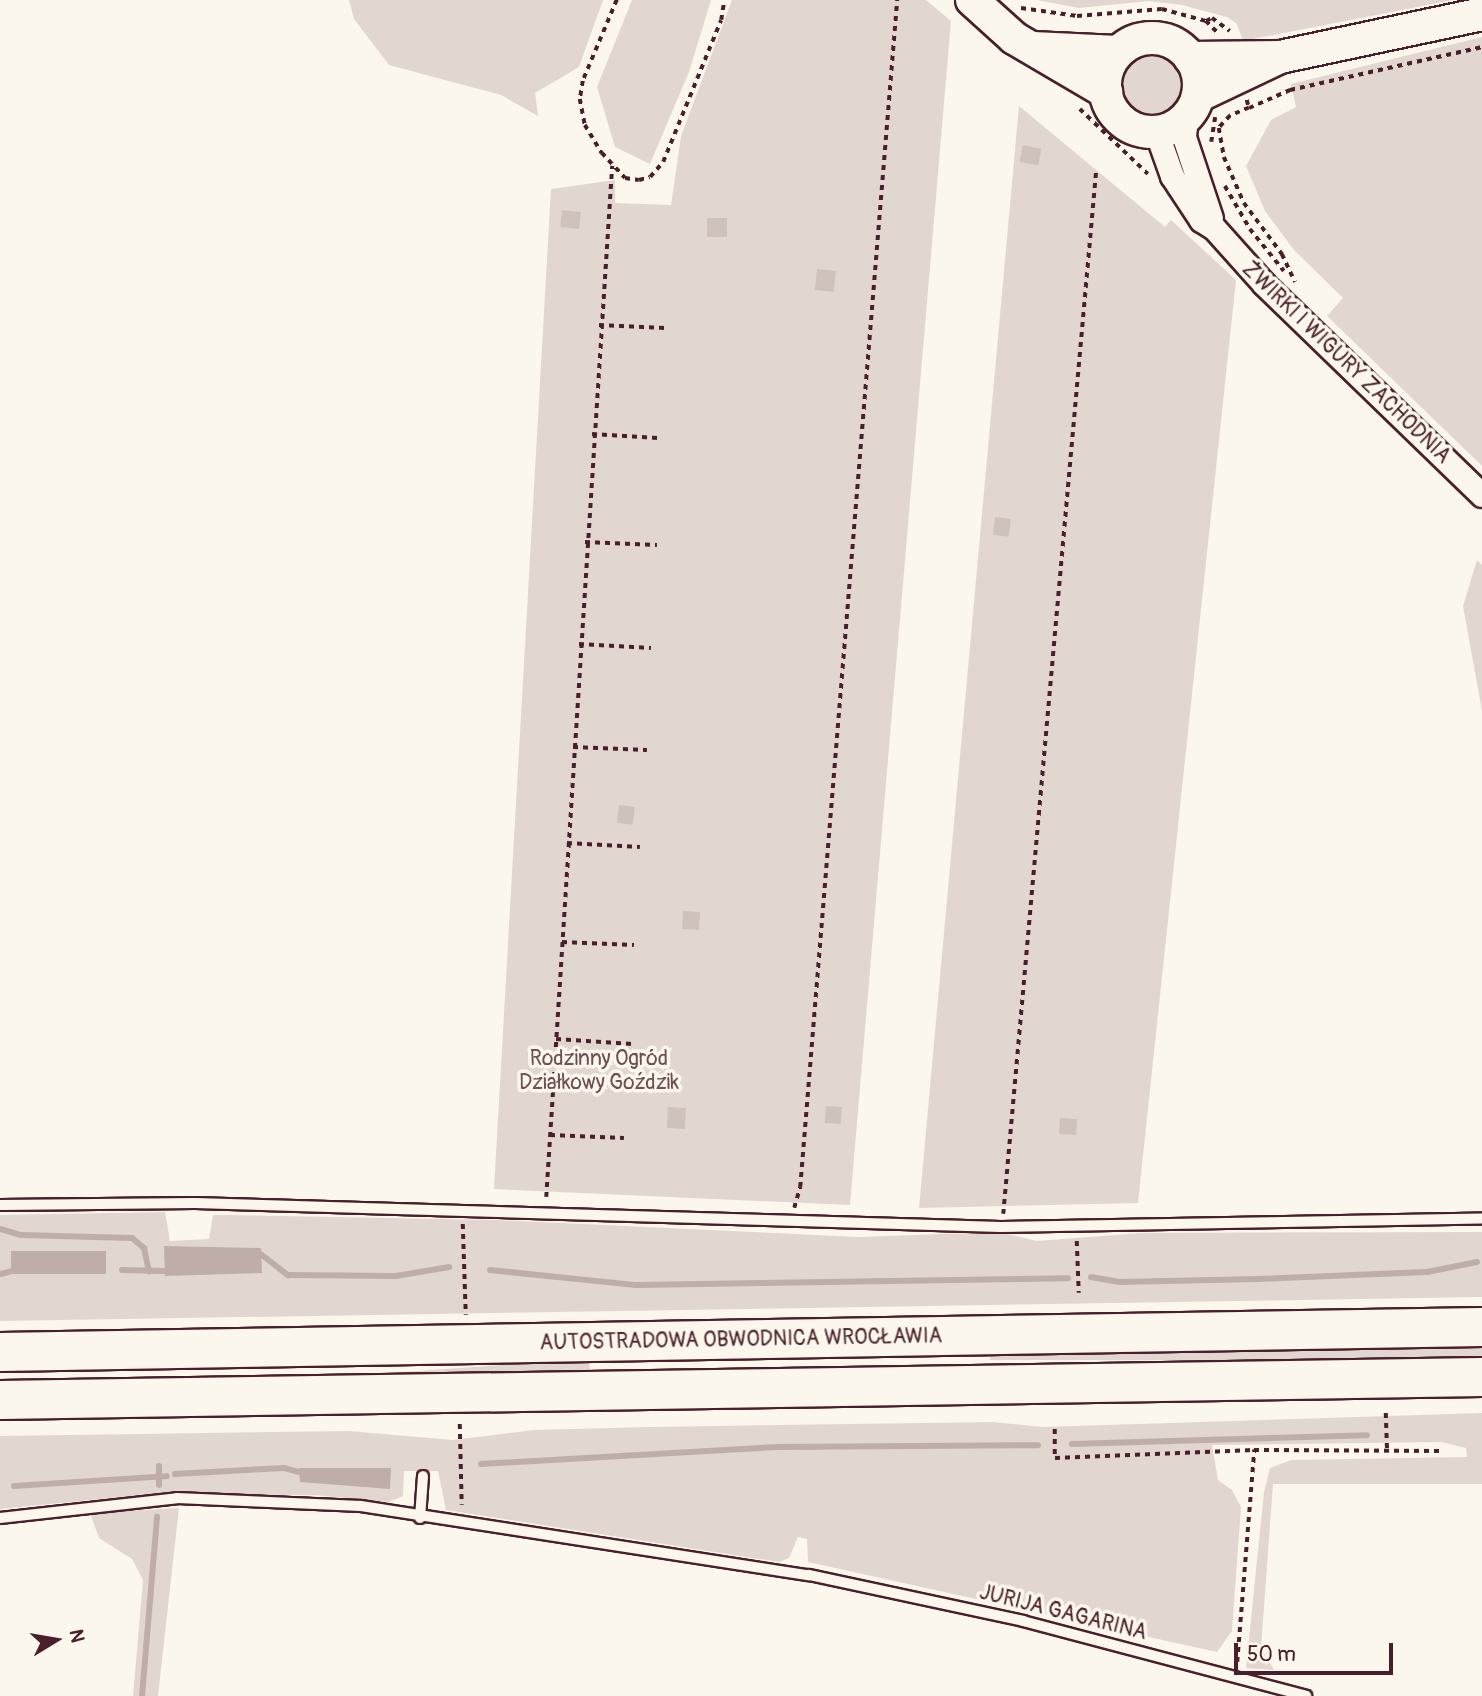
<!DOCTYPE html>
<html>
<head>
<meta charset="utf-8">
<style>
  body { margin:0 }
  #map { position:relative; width:1482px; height:1696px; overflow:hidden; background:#fbf7ec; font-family:Pangolin,sans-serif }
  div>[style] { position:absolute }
  .green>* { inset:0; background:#e2d7d0; transform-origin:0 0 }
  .round { border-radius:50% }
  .water>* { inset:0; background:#bfadaa; transform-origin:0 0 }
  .stream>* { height:6px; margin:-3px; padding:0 3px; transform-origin:3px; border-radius:3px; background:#bfadaa }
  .building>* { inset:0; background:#cfc2bc; transform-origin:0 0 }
  .path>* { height:3.5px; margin-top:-1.75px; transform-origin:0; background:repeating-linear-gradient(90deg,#4a1f2b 0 5px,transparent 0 10px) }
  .roads { filter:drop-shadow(2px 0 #4a1f2b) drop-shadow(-2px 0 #4a1f2b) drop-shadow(0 2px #4a1f2b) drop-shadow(0 -2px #4a1f2b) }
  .lane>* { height:10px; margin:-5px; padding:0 5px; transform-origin:5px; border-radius:5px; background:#fbf7ec }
  .street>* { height:23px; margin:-11.5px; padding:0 11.5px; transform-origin:11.5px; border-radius:11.5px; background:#fbf7ec }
  .secondary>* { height:32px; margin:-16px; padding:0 16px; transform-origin:16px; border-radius:16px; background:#fbf7ec }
  .secondary>.ring { margin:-16px; padding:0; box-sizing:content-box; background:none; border:32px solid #fbf7ec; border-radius:50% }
  .highway>* { height:38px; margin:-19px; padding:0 19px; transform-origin:19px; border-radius:19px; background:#fbf7ec }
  span { translate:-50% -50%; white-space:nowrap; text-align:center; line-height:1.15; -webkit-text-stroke:7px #fbf7ec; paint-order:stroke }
  .street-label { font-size:21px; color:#4a1f2b }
  .park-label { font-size:21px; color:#704d54 }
  .north { position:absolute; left:21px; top:1605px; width:70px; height:70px; -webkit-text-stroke:5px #fbf7ec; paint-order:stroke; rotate:79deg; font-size:19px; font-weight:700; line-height:28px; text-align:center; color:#4a1f2b }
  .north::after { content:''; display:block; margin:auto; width:24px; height:32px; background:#4a1f2b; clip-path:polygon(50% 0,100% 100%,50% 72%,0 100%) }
  .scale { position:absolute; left:1234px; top:1643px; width:159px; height:32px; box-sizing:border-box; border:4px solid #4a1f2b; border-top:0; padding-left:9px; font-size:21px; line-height:24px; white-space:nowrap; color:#4a1f2b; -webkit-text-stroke:5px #fbf7ec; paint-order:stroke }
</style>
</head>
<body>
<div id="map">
  <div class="green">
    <div style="clip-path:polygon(349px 0,603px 0,579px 67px,535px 93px,538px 116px,501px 95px,389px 65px,354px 19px)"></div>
    <div style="clip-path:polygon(632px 0,711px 0,689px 72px,650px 164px,615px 147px,597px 87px)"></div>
    <div style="clip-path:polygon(732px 0,926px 0,951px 21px,850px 1205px,494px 1189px,551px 189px,615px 180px,615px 203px,671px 205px,681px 136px)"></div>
    <div style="clip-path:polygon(1037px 0,1453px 0,1243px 41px,1237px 24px,1227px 17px,1182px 5px,1149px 1px,1079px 8px)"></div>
    <div style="clip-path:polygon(1482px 37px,1482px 466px,1327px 316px,1343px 298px,1294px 250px,1265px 211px,1246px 166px,1271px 120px,1296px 107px,1291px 84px)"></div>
    <div class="round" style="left:1123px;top:56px;width:58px;height:58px"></div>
    <div style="clip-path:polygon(1019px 106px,1165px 227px,1171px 220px,1236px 280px,1138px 1203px,919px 1208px)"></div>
    <div style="clip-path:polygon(1477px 560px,1482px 565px,1482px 711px,1463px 606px)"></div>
    <div style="clip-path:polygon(165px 1212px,170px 1241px,209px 1239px,213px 1215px,223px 1215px,495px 1220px,859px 1237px,999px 1232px,1037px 1241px,1141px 1233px,1482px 1232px,1482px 1297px,0 1321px,0 1215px)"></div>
    <div style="left:1482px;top:1345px;width:15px;height:492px;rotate:90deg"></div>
    <div style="left:589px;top:1359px;width:14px;height:589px;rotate:86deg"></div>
    <div style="clip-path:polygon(1482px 1413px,1482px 1484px,1273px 1484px,1261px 1648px,1274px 1670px,1246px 1668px,1264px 1492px,1270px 1468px,1291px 1460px,1467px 1457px,1466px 1448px,1441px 1442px,1212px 1445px,1218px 1480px,1232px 1490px,1241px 1507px,1232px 1631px,1217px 1652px,808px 1562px,807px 1539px,798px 1537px,789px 1558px,779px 1562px,446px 1510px,438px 1471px,404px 1471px,403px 1496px,389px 1502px,314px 1495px,151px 1494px,0 1509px,0 1436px,349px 1431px,453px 1440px,534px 1430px,648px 1427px,992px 1422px,1043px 1427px)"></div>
    <div style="clip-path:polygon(179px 1508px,158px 1696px,133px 1696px,143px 1580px,132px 1559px,99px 1538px,90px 1513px)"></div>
  </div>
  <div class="water">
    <div style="clip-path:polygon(164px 1246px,261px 1248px,262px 1273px,165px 1276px)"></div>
    <div style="left:106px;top:1251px;width:23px;height:95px;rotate:90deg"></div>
    <div style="clip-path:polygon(299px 1468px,391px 1468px,390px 1489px,300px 1482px)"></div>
  </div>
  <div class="stream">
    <div style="left:0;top:1229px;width:22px;rotate:16deg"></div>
    <div style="left:21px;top:1235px;width:111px;rotate:1.5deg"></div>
    <div style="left:132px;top:1238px;width:16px;rotate:40deg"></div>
    <div style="left:144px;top:1248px;width:24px;rotate:78deg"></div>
    <div style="left:262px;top:1255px;width:33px;rotate:38deg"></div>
    <div style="left:288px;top:1275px;width:108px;rotate:0.5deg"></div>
    <div style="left:396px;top:1276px;width:54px;rotate:-9.6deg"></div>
    <div style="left:122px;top:1270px;width:43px;rotate:1.3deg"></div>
    <div style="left:490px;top:1270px;width:147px;rotate:5.9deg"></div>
    <div style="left:636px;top:1285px;width:432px;rotate:-0.9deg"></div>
    <div style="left:1px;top:1274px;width:11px;rotate:-15deg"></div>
    <div style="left:1091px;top:1277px;width:29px;rotate:10deg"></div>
    <div style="left:1120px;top:1282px;width:138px;rotate:-1.2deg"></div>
    <div style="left:1258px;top:1279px;width:169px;rotate:-2.4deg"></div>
    <div style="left:1427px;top:1272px;width:51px;rotate:-11.3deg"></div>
    <div style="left:1072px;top:1444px;width:295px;rotate:-1.7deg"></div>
    <div style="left:481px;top:1464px;width:297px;rotate:-3.3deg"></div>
    <div style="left:778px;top:1447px;width:260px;rotate:-0.4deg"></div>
    <div style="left:159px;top:1466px;width:19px;rotate:90deg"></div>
    <div style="left:175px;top:1474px;width:109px;rotate:-3.2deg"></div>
    <div style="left:284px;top:1468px;width:16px;rotate:15deg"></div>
    <div style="left:14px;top:1486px;width:153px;rotate:-3.7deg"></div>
    <div style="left:142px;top:1696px;width:180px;rotate:-85.2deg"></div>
  </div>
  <div class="building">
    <div style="left:1023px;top:145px;width:19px;height:17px;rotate:12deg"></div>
    <div style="left:562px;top:210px;width:19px;height:17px;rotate:6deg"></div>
    <div style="left:707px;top:218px;width:20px;height:19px"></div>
    <div style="left:817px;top:269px;width:19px;height:21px;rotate:6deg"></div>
    <div style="left:995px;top:517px;width:16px;height:18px;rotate:7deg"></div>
    <div style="left:619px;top:805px;width:16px;height:18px;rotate:7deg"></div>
    <div style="left:683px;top:911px;width:17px;height:18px;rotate:3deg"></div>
    <div style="left:826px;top:1106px;width:16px;height:17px;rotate:4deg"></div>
    <div style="left:668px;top:1107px;width:18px;height:21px;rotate:3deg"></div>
    <div style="left:1060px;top:1118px;width:17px;height:16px;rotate:3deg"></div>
  </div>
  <div class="path">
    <div style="left:617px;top:0;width:88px;rotate:112.8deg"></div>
    <div style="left:583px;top:81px;width:18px;rotate:99deg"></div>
    <div style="left:580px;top:99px;width:26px;rotate:79deg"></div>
    <div style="left:585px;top:125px;width:33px;rotate:59deg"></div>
    <div style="left:602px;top:153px;width:34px;rotate:47deg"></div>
    <div style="left:625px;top:178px;width:14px;rotate:8deg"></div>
    <div style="left:639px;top:180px;width:11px;rotate:-15deg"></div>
    <div style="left:650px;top:177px;width:20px;rotate:-49deg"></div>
    <div style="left:663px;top:162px;width:153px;rotate:-67.8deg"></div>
    <div style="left:721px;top:20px;width:20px;rotate:-81deg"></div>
    <div style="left:1021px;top:8px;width:57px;rotate:8.1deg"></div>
    <div style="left:1077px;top:16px;width:85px;rotate:-4.7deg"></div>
    <div style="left:1162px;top:9px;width:46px;rotate:15.3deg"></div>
    <div style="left:1206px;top:21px;width:16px;rotate:45deg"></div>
    <div style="left:1206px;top:21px;width:7px;rotate:-27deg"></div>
    <div style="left:1212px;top:18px;width:22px;rotate:36deg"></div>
    <div style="left:1247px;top:100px;width:8px;rotate:76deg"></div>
    <div style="left:1249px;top:108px;width:21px;rotate:157deg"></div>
    <div style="left:1230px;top:116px;width:16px;rotate:133deg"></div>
    <div style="left:1219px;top:128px;width:29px;rotate:80deg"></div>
    <div style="left:1224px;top:157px;width:50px;rotate:66.5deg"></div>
    <div style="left:1244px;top:203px;width:64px;rotate:53.3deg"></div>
    <div style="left:1282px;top:254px;width:31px;rotate:65deg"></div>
    <div style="left:1249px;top:108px;width:45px;rotate:-23.7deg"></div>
    <div style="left:1290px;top:90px;width:197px;rotate:-12.6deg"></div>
    <div style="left:1080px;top:109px;width:94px;rotate:43.7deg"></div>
    <div style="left:1211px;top:142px;width:25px;rotate:-81deg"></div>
    <div style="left:1225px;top:186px;width:50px;rotate:59.8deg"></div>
    <div style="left:1250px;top:229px;width:54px;rotate:51deg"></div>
    <div style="left:599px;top:325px;width:66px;rotate:2.6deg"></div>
    <div style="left:592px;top:434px;width:66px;rotate:3.5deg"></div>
    <div style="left:585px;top:542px;width:72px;rotate:2.4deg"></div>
    <div style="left:579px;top:644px;width:72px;rotate:3.2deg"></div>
    <div style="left:573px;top:747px;width:74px;rotate:2.3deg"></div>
    <div style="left:567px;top:843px;width:73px;rotate:3.1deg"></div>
    <div style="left:562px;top:942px;width:72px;rotate:2.4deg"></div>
    <div style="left:556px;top:1039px;width:77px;rotate:3.7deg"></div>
    <div style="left:550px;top:1135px;width:74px;rotate:2.3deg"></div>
    <div style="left:546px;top:1197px;width:1033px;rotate:-86.34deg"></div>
    <div style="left:794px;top:1208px;width:22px;rotate:-74deg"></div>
    <div style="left:800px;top:1187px;width:1191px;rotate:-85.33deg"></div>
    <div style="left:1003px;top:1214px;width:1048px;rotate:-84.91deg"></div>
    <div style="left:463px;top:1224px;width:91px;rotate:88.1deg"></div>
    <div style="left:1077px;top:1241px;width:52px;rotate:87.8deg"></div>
    <div style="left:1386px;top:1413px;width:36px;rotate:88deg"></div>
    <div style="left:460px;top:1424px;width:81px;rotate:88.6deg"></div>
    <div style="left:1055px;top:1429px;width:29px;rotate:90deg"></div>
    <div style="left:1055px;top:1458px;width:199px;rotate:-2.3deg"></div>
    <div style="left:1254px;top:1450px;width:186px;rotate:0.3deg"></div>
    <div style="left:1237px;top:1662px;width:213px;rotate:-85.4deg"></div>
  </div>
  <div class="roads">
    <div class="lane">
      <div style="left:0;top:1205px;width:195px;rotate:-0.6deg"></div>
      <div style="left:195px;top:1203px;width:806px;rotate:1.71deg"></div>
      <div style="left:1001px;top:1227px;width:481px;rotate:-1deg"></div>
      <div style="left:0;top:1518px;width:178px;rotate:-6.4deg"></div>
      <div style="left:177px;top:1498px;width:184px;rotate:2.5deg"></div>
      <div style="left:361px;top:1506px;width:453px;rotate:8.8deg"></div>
      <div style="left:809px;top:1575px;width:219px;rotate:12.1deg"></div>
      <div style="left:1023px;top:1621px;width:293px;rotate:14.8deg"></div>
      <div style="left:420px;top:1518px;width:42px;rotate:-85.9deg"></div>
    </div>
    <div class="street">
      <div style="left:1186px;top:117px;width:20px;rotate:96deg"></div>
      <div style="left:1184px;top:137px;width:85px;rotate:71.6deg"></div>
      <div style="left:1156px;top:131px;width:48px;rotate:70.4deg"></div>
      <div style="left:1172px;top:176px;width:53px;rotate:56.6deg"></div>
      <div style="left:1201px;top:220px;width:15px;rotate:32deg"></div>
      <div style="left:1214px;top:228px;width:75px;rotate:48.2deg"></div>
      <div style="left:1264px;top:284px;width:303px;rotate:44.1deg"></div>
    </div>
    <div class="secondary">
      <div style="left:972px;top:0;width:57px;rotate:42.1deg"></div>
      <div style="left:1014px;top:38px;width:107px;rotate:30.4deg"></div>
      <div class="ring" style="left:1105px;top:38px;width:62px;height:62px"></div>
      <div style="left:1033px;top:48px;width:85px;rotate:2.7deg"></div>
      <div style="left:1190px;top:58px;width:90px;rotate:-0.6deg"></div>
      <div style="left:1280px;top:57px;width:207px;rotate:-12deg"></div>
      <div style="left:1198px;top:96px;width:91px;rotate:-25.4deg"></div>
    </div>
    <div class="highway">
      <div style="left:0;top:1352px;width:1482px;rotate:-0.97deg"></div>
      <div style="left:0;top:1400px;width:1482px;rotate:-0.89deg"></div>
    </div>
  </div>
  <div class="street-label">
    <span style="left:1346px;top:363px;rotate:44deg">ŻWIRKI I WIGURY ZACHODNIA</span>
    <span style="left:741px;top:1340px;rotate:-1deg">AUTOSTRADOWA OBWODNICA WROCŁAWIA</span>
    <span style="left:1063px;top:1613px;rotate:14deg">JURIJA GAGARINA</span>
  </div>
  <div class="park-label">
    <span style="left:599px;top:1071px">Rodzinny Ogród<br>Działkowy Goździk</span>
  </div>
  <div class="north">N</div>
  <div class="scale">50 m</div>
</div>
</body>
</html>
